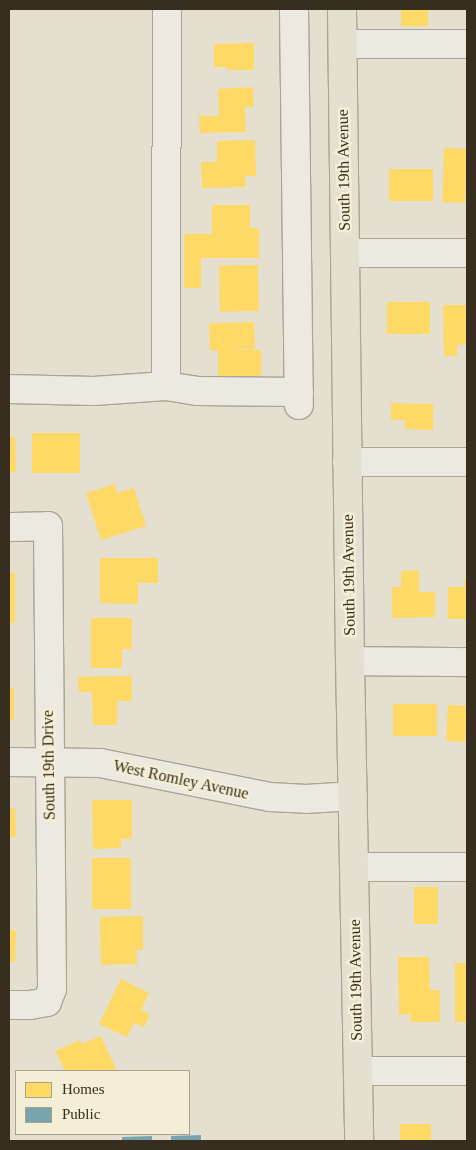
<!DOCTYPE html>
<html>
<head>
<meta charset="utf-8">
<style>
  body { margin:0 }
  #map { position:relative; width:476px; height:1150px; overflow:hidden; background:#e4dfce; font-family:"Times New Roman",serif }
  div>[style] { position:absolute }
  .homes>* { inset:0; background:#ffd966; transform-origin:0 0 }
  .public>* { inset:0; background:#76a5af }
  .roads { filter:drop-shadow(1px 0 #a9a497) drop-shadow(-1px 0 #a9a497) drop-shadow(0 1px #a9a497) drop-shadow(0 -1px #a9a497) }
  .minor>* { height:28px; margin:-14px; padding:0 14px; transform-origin:14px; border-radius:14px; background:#ece9e0 }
  .major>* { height:28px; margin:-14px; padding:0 14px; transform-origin:14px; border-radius:14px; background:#e3e0d1 }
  span { translate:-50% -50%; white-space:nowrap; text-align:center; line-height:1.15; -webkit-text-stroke:5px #f3eed5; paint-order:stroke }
  .street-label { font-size:16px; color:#372e20 }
  .frame { position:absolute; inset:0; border:10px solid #372e20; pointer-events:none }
  .legend { position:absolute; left:15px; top:1070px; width:175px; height:65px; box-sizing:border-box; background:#f3eed5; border:1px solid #a8a18d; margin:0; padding:6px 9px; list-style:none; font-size:15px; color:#372e20 }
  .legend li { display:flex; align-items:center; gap:10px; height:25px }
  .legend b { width:25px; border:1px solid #a8a18d }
</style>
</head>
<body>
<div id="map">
  <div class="homes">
    <div style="left:401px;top:9px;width:27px;height:17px"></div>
    <div style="clip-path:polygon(254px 43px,254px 70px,227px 70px,227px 67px,214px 67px,214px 44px)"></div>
    <div style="clip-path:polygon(253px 87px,254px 107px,245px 107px,246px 132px,200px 133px,199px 116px,219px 116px,218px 89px)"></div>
    <div style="clip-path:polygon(255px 140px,256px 176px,245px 176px,246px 187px,202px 188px,201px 162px,217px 162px,217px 141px)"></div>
    <div style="left:444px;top:148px;width:23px;height:54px;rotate:2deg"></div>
    <div style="left:389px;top:169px;width:44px;height:32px"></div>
    <div style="clip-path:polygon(212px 205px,250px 205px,250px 228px,259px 228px,259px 258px,201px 258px,201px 288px,184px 288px,184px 234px,212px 234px)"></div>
    <div style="left:258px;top:265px;width:46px;height:39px;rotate:89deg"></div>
    <div style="left:387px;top:302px;width:43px;height:32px"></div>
    <div style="clip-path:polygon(443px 305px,467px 305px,467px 344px,457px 345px,457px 356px,444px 356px)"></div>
    <div style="left:254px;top:322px;width:27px;height:45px;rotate:88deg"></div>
    <div style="left:261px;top:350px;width:26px;height:43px;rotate:90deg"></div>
    <div style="clip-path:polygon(391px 403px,433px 404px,433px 430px,405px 429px,405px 420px,391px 420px)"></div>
    <div style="left:80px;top:433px;width:40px;height:48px;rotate:90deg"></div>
    <div style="clip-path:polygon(9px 437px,15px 437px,16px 472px,9px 472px)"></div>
    <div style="clip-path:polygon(115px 484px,117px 493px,134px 488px,146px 526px,101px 540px,86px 493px)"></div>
    <div style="clip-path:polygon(100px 558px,158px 558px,158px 583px,138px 583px,138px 604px,100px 603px)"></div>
    <div style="clip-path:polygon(419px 570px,419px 592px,435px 592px,435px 617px,392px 618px,392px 587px,401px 587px,401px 571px)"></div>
    <div style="left:9px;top:573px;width:6px;height:50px"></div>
    <div style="clip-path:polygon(464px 579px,467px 579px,467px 619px,448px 619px,448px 587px,465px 587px)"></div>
    <div style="clip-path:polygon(91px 618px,132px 618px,132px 649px,122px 649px,122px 668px,91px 668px)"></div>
    <div style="clip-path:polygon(132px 676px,132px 701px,117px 701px,117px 725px,93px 725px,92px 692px,79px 692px,78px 677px)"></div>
    <div style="left:9px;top:688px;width:5px;height:32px"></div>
    <div style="left:393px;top:704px;width:44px;height:32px"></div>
    <div style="left:448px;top:705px;width:19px;height:36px;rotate:3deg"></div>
    <div style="clip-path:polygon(92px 800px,132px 800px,132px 839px,121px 839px,121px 848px,93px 849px)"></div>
    <div style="clip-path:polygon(9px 808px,15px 808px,16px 837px,9px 837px)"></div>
    <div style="left:92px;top:858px;width:39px;height:51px"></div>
    <div style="left:414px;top:887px;width:24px;height:37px"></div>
    <div style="clip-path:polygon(143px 916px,143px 950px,136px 950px,137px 964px,101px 965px,100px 917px)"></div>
    <div style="clip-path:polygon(9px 930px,16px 930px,15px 962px,9px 962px)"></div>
    <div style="clip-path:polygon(398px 957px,429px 957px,430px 990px,440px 990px,440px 1022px,411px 1022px,410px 1014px,399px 1015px)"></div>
    <div style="left:455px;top:963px;width:12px;height:59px"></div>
    <div style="clip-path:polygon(121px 979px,149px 993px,141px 1010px,150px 1014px,144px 1027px,134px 1023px,127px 1037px,99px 1024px)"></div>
    <div style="clip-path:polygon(101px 1036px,117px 1071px,65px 1071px,55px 1051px,80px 1040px,82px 1044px)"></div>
    <div style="left:431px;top:1124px;width:17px;height:31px;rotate:90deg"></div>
  </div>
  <div class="public">
    <div style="clip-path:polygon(201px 1135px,201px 1141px,171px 1141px,171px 1136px)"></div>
    <div style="clip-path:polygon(152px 1136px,152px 1141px,122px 1141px,122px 1137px)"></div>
  </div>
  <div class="roads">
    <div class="minor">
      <div style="left:167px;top:9px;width:377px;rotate:90.2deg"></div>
      <div style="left:166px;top:386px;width:31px;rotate:9deg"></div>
      <div style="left:197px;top:391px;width:102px;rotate:0.6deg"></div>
      <div style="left:294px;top:9px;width:396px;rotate:89.3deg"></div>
      <div style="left:343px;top:44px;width:124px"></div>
      <div style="left:345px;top:253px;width:122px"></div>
      <div style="left:9px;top:389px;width:85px;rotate:1.3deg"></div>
      <div style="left:94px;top:391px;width:72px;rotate:-4deg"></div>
      <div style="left:347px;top:462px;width:120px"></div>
      <div style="left:9px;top:527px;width:39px;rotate:-1deg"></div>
      <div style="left:48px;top:526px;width:463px;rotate:89.5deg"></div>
      <div style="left:52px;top:989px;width:14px;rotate:111deg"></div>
      <div style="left:47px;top:1002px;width:17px;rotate:170deg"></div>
      <div style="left:30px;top:1005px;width:21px;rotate:180deg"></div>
      <div style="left:350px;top:661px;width:117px;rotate:0.5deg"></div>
      <div style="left:9px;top:762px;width:91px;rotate:0.6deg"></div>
      <div style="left:100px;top:763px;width:173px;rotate:11.3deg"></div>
      <div style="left:270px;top:797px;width:36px;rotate:3deg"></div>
      <div style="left:306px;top:799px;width:47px;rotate:-3.7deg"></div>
      <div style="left:354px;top:867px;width:113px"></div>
      <div style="left:358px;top:1071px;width:109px"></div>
    </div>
    <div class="major">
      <div style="left:342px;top:9px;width:652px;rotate:89.3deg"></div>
      <div style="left:350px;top:661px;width:480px;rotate:88.9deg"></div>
    </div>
  </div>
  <div class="street-label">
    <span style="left:344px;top:170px;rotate:-91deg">South 19th Avenue</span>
    <span style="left:349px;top:575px;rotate:-91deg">South 19th Avenue</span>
    <span style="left:49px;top:765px;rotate:-91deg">South 19th Drive</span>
    <span style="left:181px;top:780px;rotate:12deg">West Romley Avenue</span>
    <span style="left:356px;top:980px;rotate:-91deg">South 19th Avenue</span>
  </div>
  <div class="frame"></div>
  <ul class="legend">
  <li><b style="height:14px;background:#ffd966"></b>Homes</li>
  <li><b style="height:14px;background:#76a5af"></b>Public</li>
  </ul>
</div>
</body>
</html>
